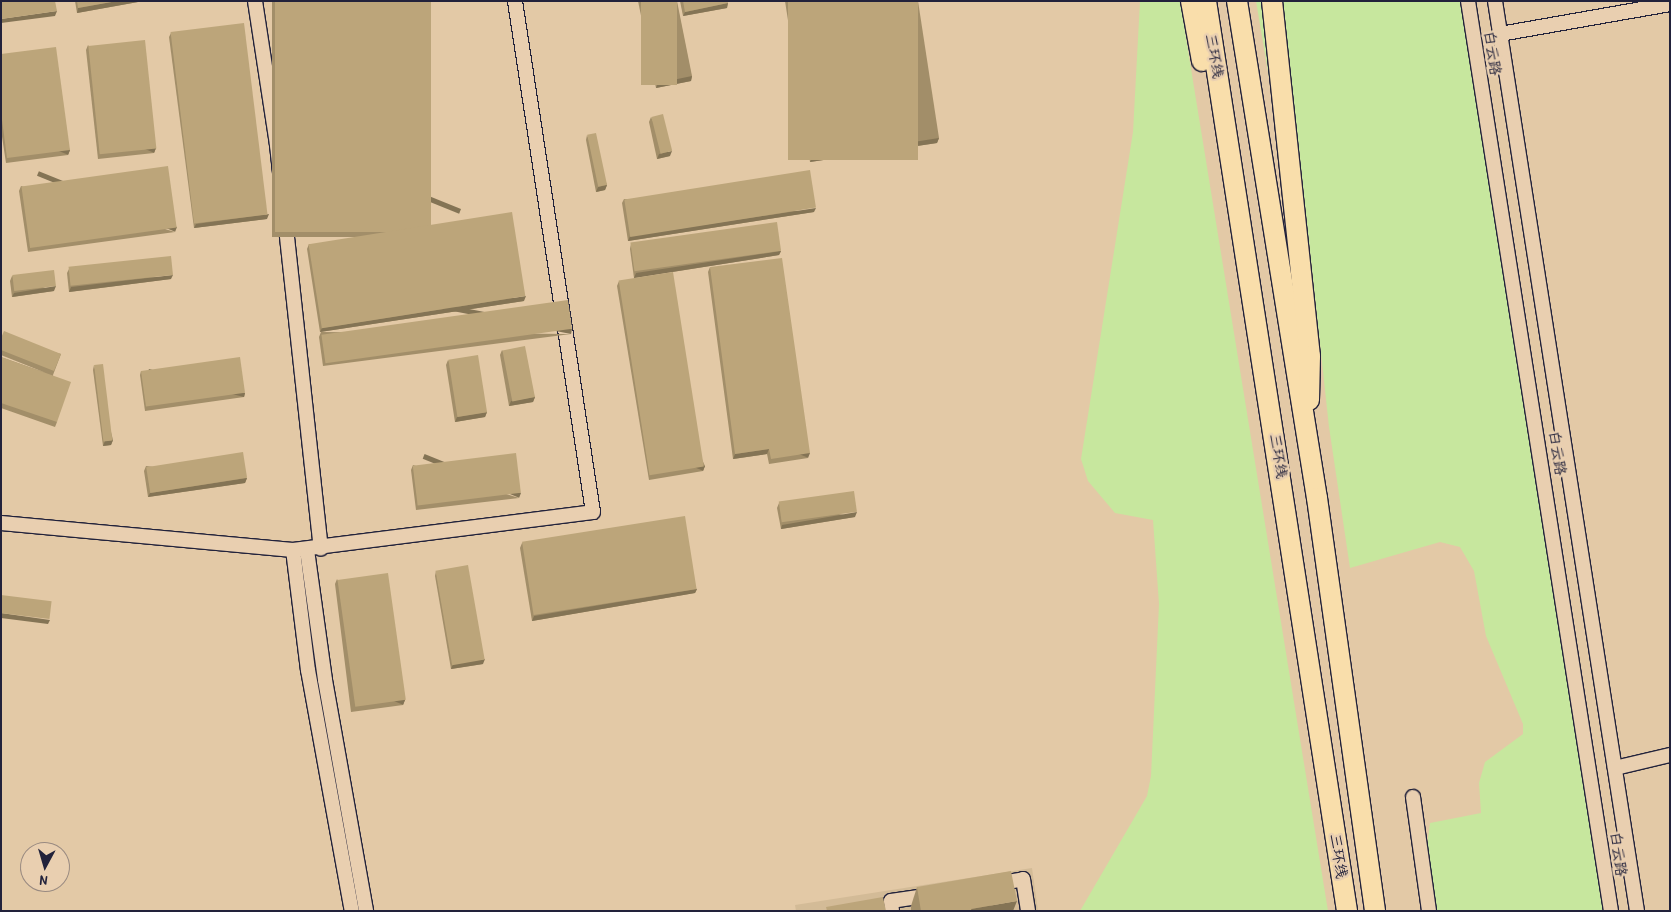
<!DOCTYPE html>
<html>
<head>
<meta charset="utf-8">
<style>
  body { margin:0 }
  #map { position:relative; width:1671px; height:912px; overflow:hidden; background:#e3c9a6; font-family:"Patrick Hand","LXGW WenKai TC",sans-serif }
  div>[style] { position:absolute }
  .built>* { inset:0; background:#d3bb97 }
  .green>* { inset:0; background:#c7e79e }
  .roads { filter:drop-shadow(1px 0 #22223b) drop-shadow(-1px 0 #22223b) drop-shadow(0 1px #22223b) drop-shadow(0 -1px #22223b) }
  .minor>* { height:14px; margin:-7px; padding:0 7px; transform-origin:7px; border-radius:7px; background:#e9cfb0 }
  .highway>* { height:20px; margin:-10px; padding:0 10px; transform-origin:10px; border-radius:10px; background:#f9deab }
  .wall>* { inset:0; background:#a28e69; transform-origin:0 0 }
  .shaded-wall>* { inset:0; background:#847455; transform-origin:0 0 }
  .building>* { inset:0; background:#bca57a; transform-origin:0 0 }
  span { translate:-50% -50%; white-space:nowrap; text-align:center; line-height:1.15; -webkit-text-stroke:5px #e9cfb0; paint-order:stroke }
  .street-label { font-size:15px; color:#22223b }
  .frame { position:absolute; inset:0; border:2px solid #22223b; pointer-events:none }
  .north { position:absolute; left:20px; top:842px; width:50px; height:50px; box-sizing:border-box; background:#e9cfb0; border:1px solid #998a81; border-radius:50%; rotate:186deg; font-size:14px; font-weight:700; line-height:20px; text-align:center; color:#22223b }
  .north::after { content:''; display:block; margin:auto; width:18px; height:22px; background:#22223b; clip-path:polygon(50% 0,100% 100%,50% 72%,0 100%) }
</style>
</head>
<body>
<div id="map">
  <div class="built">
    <div style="clip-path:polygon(1032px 868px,1038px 911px,796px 911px,795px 905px)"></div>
  </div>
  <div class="green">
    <div style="clip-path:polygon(1140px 1px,1180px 1px,1328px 911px,1080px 911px,1147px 796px,1151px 776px,1159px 604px,1153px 520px,1115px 513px,1088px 481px,1081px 459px,1133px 132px)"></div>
    <div style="clip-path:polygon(1256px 1px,1266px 1px,1275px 78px,1269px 78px)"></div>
    <div style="clip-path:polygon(1283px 1px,1460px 1px,1605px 911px,1436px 911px,1427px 846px,1430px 823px,1481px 813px,1479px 783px,1485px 762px,1523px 734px,1523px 724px,1486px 636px,1474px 571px,1460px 547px,1440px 542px,1350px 568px,1329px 427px)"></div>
  </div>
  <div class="roads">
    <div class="minor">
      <div style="left:255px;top:1px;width:146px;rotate:81.3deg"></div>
      <div style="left:277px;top:145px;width:406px;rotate:83.8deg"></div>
      <div style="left:1468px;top:1px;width:921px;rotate:81.07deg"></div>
      <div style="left:1495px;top:1px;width:921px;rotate:81.13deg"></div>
      <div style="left:1500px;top:34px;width:173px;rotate:-10deg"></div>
      <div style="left:1px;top:523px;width:293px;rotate:5.3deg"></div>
      <div style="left:293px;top:550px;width:302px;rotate:-7.2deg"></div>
      <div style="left:593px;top:512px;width:517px;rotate:-98.68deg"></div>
      <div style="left:293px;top:550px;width:121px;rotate:82.9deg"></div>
      <div style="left:308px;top:670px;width:245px;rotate:79.7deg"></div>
      <div style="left:307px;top:550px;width:131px;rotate:82.1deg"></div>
      <div style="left:325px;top:680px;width:235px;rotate:79.9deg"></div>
      <div style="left:1615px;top:768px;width:57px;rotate:-13.3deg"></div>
      <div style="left:1413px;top:797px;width:115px;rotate:82deg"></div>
      <div style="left:996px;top:884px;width:27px;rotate:-10deg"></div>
      <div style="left:1023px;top:879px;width:32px;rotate:81deg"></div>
      <div style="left:892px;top:911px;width:10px;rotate:-96deg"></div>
      <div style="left:891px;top:901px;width:40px;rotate:-8.5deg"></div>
    </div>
    <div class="highway">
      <div style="left:1191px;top:1px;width:61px;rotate:79.6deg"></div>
      <div style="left:1206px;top:1px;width:921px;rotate:81.19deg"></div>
      <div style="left:1237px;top:1px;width:503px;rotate:80.86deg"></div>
      <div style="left:1317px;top:498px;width:417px;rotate:82deg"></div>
      <div style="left:1272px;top:1px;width:357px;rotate:83.9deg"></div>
      <div style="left:1310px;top:356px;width:44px;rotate:91.3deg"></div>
    </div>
  </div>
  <div class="wall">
    <div style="clip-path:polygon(75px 1px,138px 1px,138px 2px,77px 13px)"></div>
    <div style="left:272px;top:1px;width:159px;height:236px"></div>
    <div style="clip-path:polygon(638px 1px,677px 1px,692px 76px,691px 81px,656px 88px)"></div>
    <div style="clip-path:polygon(680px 1px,728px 1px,727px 8px,683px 16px)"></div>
    <div style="clip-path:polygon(785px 1px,918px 1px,939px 138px,937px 143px,810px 162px)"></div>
    <div style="clip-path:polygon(171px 33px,267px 219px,194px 228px,169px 37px)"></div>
    <div style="clip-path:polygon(88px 45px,156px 148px,154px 153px,98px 159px,86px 50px)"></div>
    <div style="clip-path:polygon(1px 54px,70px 150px,68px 155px,6px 163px,1px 130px)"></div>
    <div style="clip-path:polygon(651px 117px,670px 156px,657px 159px,649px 122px)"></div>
    <div style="clip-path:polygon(587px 135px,607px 185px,605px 190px,596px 192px,586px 140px)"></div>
    <div style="clip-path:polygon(21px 186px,175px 232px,28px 252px,19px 191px)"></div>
    <div style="clip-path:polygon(624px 199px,814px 212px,628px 241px,622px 203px)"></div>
    <div style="clip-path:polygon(309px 244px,524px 301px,320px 332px,307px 249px)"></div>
    <div style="clip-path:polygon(631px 244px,781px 251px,779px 255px,634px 278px,630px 249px)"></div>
    <div style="clip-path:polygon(710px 267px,808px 458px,769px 464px,767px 454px,733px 459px,708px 272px)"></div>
    <div style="clip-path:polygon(69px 269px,171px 279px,69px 292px,67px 273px)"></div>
    <div style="clip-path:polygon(12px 276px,54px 291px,12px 297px,10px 281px)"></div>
    <div style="clip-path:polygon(619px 281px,705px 466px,703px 471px,649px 480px,617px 286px)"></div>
    <div style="clip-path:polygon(321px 332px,571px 334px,323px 366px,319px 337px)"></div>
    <div style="clip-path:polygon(1px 338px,61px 354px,53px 375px,57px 422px,55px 427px,1px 408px,1px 357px,46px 373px,1px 355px)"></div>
    <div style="clip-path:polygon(502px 350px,535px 397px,533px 402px,509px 406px,500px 355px)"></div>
    <div style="clip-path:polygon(448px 360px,487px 412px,485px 417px,455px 422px,446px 365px)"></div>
    <div style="clip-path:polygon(94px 365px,113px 440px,111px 445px,103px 446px,93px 370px)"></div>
    <div style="clip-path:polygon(141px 371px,245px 393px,244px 397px,145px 411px,140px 375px)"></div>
    <div style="clip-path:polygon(413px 465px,519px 498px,416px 510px,411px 470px)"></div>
    <div style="clip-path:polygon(146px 466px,247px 478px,245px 483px,148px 497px,144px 471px)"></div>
    <div style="clip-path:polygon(779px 503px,855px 517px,781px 529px,777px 508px)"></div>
    <div style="clip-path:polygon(522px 543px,697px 589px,695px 593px,532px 621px,520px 548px)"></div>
    <div style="clip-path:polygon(436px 571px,483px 664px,451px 669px,435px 576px)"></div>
    <div style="clip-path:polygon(337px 579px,405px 700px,403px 705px,351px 712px,335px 584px)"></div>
    <div style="clip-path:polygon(917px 887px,1013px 911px,911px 911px,911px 906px)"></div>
  </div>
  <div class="shaded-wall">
    <div style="clip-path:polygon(117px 1px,138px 1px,138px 2px,77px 13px,78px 8px)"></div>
    <div style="clip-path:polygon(728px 3px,727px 8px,683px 16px,685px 12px)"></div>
    <div style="clip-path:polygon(57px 11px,55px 16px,1px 23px,1px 19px)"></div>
    <div style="clip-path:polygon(692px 76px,691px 81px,656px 88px,658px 83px)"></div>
    <div style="clip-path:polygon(939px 138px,937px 143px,810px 162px,812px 158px)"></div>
    <div style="left:156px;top:148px;width:5px;height:56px;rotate:112deg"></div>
    <div style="left:70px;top:150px;width:5px;height:64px;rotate:112deg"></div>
    <div style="clip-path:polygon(672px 151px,670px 156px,657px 159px,659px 154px)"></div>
    <div style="clip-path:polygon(607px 185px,605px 190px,596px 192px,598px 187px)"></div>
    <div style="clip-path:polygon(816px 208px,814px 212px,628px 241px,630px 236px)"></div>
    <div style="left:461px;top:209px;width:5px;height:154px;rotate:112deg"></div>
    <div style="clip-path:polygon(269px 214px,267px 219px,194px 228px,196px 224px)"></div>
    <div style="left:177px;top:227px;width:5px;height:149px;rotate:112deg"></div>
    <div style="clip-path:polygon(781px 251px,779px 255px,634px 278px,636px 273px)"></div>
    <div style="clip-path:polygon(173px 275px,171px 279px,69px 292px,71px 287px)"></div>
    <div style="clip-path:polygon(56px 286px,54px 291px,12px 297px,14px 293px)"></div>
    <div style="clip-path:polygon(526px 296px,524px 301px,320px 332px,322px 328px)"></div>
    <div style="left:572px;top:329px;width:5px;height:249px;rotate:101deg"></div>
    <div style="left:245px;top:393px;width:4px;height:99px;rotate:104deg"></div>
    <div style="clip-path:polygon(535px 397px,533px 402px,509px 406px,511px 401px)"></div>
    <div style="clip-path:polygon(487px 412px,485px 417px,455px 422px,457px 417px)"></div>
    <div style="clip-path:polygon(113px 440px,111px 445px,103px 446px,105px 441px)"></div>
    <div style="clip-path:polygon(769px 449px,767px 454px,733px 459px,735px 454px)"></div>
    <div style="left:810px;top:453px;width:5px;height:39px;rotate:112deg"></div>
    <div style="left:705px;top:466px;width:5px;height:55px;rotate:112deg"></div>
    <div style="clip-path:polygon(247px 478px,245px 483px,148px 497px,150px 493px)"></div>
    <div style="left:521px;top:493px;width:5px;height:104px;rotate:112deg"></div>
    <div style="clip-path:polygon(857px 512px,855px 517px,781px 529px,782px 525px)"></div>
    <div style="clip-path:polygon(697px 589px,695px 593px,532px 621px,534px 616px)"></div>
    <div style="clip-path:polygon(1px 613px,50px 620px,48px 624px,1px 618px)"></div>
    <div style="clip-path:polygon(485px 659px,483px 664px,451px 669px,453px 664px)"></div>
    <div style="left:405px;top:700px;width:5px;height:52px;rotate:112deg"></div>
    <div style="clip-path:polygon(1017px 901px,1013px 911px,971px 911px,971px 909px)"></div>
  </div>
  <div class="building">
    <div style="clip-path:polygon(1px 1px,55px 1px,57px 11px,1px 19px)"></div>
    <div style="clip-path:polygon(77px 1px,117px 1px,78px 8px)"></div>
    <div style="left:275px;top:1px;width:156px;height:231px"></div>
    <div style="left:641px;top:1px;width:36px;height:84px"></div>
    <div style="clip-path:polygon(683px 1px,728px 1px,728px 3px,685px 12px)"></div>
    <div style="left:788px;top:1px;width:130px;height:159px"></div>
    <div style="left:244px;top:23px;width:193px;height:74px;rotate:83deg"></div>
    <div style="left:145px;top:40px;width:109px;height:57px;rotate:84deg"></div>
    <div style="clip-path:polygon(56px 47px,70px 150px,7px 158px,1px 112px,1px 54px)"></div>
    <div style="left:663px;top:114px;width:38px;height:12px;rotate:76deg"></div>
    <div style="left:596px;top:133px;width:53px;height:9px;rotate:78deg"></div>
    <div style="left:168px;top:166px;width:62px;height:148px;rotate:82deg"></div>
    <div style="left:810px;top:170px;width:38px;height:188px;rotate:81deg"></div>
    <div style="left:512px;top:212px;width:85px;height:206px;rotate:81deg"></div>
    <div style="left:777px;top:222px;width:29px;height:148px;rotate:82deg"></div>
    <div style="left:171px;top:256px;width:19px;height:103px;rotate:84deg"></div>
    <div style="clip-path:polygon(782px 258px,810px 453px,771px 459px,769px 449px,735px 454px,710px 267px)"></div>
    <div style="left:54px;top:270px;width:16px;height:42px;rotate:83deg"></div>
    <div style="left:673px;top:272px;width:197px;height:55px;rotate:81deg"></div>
    <div style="left:568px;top:300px;width:29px;height:249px;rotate:82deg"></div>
    <div style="clip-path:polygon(4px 331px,61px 354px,54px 371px,1px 350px,1px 338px)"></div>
    <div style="left:525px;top:346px;width:52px;height:23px;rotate:79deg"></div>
    <div style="left:478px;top:355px;width:58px;height:30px;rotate:81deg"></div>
    <div style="clip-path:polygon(1px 357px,71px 382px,57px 422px,1px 403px)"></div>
    <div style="left:240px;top:357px;width:36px;height:100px;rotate:82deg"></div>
    <div style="left:103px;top:364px;width:77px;height:9px;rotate:83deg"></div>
    <div style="left:243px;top:452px;width:26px;height:98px;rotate:81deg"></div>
    <div style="left:516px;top:453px;width:40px;height:104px;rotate:83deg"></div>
    <div style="left:854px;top:491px;width:21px;height:76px;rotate:82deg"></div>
    <div style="left:685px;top:516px;width:74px;height:165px;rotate:81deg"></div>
    <div style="left:468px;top:565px;width:96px;height:33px;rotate:80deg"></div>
    <div style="left:388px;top:573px;width:128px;height:51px;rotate:82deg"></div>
    <div style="left:1px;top:595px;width:51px;height:18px;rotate:7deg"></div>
    <div style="clip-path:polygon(1011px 871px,1017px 901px,971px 909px,972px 911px,921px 911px,917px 887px)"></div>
    <div style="clip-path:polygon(883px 897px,886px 911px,827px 911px,826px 907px)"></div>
  </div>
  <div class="street-label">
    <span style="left:1493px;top:53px;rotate:81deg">白云路</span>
    <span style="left:1215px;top:56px;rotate:80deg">三环线</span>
    <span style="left:1558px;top:453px;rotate:81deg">白云路</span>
    <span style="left:1279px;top:456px;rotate:81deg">三环线</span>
    <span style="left:1619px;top:854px;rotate:82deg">白云路</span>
    <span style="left:1339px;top:856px;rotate:81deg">三环线</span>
  </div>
  <div class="frame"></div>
  <div class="north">N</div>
</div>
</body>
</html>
